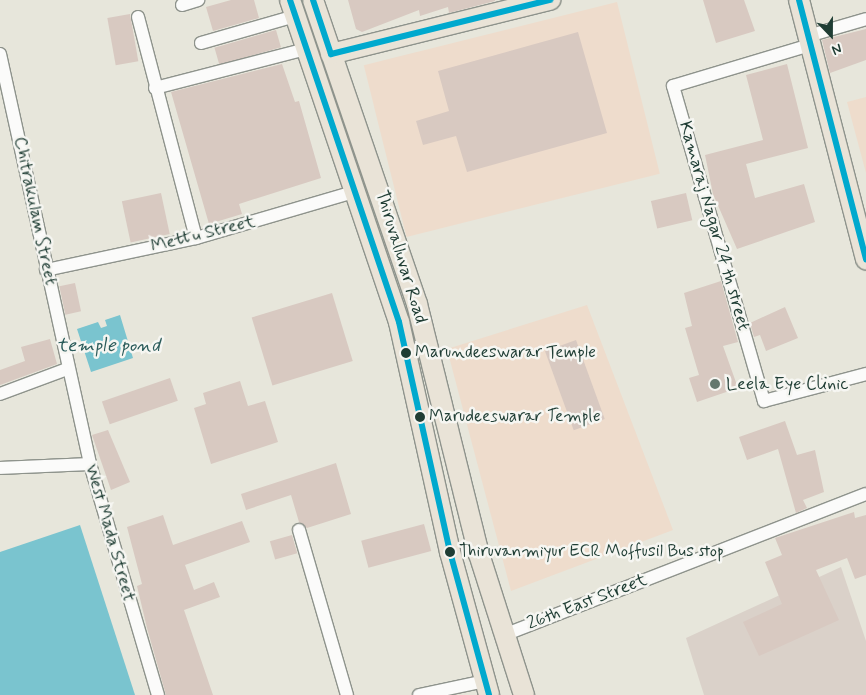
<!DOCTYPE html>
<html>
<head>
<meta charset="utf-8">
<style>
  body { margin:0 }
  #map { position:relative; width:866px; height:695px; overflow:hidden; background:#e7e6db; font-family:Mynerve,sans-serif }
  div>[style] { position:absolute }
  .built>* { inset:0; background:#eedccc; transform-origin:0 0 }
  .industrial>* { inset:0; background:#dad1c9 }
  .water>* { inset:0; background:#7ac4cf }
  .building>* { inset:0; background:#d8c9c1; transform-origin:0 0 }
  .roads { filter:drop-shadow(1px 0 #8e938c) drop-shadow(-1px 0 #8e938c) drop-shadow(0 1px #8e938c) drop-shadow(0 -1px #8e938c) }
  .street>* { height:12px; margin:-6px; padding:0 6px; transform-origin:6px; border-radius:6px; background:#fbfbfa }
  .primary>* { height:20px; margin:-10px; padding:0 10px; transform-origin:10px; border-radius:10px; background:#e9e3d7 }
  .bus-1>* { height:6px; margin:-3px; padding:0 3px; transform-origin:3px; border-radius:3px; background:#00a9ce }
  .dots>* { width:14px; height:14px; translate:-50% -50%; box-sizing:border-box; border:2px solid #f6f6f2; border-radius:50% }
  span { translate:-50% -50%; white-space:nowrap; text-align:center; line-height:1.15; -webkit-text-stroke:5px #f6f6f2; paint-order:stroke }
  .bus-label { font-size:17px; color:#1f3d34 }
  .left { translate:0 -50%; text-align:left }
  .street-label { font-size:18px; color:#1f3d34 }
  .poi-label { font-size:18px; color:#1f3d34 }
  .water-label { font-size:19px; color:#2a5b5a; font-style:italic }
  .north { position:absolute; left:806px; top:10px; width:50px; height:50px; -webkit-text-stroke:4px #f6f6f2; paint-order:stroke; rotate:158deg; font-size:14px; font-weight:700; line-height:20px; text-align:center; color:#1f3d34 }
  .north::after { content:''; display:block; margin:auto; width:18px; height:22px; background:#1f3d34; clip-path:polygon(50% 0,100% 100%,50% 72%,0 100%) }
</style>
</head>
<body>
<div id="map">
  <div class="built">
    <div style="left:617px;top:2px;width:177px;height:261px;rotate:76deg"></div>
    <div style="clip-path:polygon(866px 97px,866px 173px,847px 102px)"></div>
    <div style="clip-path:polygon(587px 305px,673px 530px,511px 591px,447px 349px)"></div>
  </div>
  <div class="industrial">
    <div style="clip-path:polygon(841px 567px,866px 641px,866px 695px,704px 695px,686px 638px)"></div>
  </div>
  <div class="water">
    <div style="clip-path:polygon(120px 315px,133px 358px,91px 372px,77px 329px,98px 322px,101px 328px,107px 326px,105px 320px)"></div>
    <div style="clip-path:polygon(80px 525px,135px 695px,0 695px,0 552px)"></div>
  </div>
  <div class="building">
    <div style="clip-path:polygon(231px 0,254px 0,259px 18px,213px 31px,206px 7px)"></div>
    <div style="clip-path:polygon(348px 0,495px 0,495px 1px,449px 13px,448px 7px,420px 16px,419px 10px,362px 32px,356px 29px)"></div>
    <div style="clip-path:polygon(703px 0,744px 0,755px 31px,716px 43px)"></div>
    <div style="left:130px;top:14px;width:48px;height:23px;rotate:80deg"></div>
    <div style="clip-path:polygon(866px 29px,866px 60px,830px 73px,822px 40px)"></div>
    <div style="left:276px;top:30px;width:18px;height:64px;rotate:74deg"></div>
    <div style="clip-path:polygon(578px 32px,607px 133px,467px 172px,456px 136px,423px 145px,416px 121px,449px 111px,438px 71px)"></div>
    <div style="clip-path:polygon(282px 64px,295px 102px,299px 101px,321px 178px,239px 204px,242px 214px,209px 224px,171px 92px)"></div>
    <div style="clip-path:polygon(787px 64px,808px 148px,746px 164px,755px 198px,804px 184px,815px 222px,737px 249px,713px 194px,705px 155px,763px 140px,746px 75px)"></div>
    <div style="left:161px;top:193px;width:42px;height:40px;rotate:78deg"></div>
    <div style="left:686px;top:193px;width:28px;height:36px;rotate:77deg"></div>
    <div style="clip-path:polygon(721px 281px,738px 342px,723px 346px,738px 388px,697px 402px,689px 378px,699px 375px,685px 328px,692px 326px,684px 293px)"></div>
    <div style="left:75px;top:283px;width:29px;height:16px;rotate:78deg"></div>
    <div style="left:332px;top:293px;width:71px;height:84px;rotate:73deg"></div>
    <div style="clip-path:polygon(785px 307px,798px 338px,766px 351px,760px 335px,754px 337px,750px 323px)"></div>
    <div style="clip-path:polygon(50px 339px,57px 364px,0 385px,0 370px,25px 361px,21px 347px)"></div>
    <div style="left:576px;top:340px;width:84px;height:33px;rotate:70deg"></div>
    <div style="left:170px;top:378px;width:24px;height:72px;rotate:71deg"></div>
    <div style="clip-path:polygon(240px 381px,248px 406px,265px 401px,278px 442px,211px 464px,194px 408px,206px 404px,203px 393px)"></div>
    <div style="clip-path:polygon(785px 421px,797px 455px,815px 450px,824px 492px,803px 500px,807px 508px,796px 513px,778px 449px,747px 460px,739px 437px)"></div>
    <div style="clip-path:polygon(108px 430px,130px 482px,111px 490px,92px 435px)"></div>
    <div style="clip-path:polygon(336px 463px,351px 514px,307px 528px,299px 522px,291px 495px,246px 510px,241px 494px)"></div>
    <div style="clip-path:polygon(854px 512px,855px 518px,866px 515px,866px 575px,855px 579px,847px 558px,816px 570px,839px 620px,759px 656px,743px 622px,782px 604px,765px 562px,782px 555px,775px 538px)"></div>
    <div style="clip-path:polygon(163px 515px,173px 545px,242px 521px,250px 542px,185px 565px,194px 590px,214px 582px,220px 597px,184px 610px,213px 695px,166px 695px,147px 628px,137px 586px,142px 584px,127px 527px)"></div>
    <div style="left:424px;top:524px;width:28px;height:65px;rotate:75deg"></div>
    <div style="left:292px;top:535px;width:19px;height:23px;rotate:74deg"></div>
  </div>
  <div class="roads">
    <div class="street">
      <div style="left:182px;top:5px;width:17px;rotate:-17deg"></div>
      <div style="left:138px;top:17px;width:228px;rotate:75.3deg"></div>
      <div style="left:808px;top:36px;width:60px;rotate:-16.3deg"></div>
      <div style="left:201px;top:43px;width:98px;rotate:-16deg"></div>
      <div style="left:810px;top:45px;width:143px;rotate:163.3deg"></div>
      <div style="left:673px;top:86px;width:328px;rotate:73.9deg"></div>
      <div style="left:764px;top:401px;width:106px;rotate:-14.8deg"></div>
      <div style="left:0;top:54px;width:420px;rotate:77.6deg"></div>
      <div style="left:90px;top:464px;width:241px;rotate:73.6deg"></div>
      <div style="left:155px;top:88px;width:156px;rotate:-14.5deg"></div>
      <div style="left:46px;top:270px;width:153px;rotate:-12deg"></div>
      <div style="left:196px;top:238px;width:168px;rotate:-16.3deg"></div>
      <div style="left:0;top:394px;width:72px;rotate:-20.5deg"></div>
      <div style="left:0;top:468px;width:90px;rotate:-2.5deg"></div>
      <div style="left:299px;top:530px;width:172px;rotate:73.8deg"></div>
      <div style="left:504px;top:635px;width:388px;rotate:-21.3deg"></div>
      <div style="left:419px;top:695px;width:67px;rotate:-12deg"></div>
    </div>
    <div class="primary">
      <div style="left:290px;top:0;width:340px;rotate:71.3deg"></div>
      <div style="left:399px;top:322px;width:236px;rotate:77.5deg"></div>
      <div style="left:450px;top:552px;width:148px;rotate:74.7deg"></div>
      <div style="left:313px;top:0;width:321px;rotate:71.1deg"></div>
      <div style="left:417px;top:304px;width:258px;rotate:76.1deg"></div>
      <div style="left:479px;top:554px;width:148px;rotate:72.3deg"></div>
      <div style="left:799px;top:0;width:268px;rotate:75.5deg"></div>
      <div style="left:331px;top:54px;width:226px;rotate:-13.9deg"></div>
    </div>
  </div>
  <div class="bus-1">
    <div style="left:290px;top:0;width:340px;rotate:71.3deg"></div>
    <div style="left:399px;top:322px;width:236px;rotate:77.5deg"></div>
    <div style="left:450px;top:552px;width:148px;rotate:74.7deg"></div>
    <div style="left:313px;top:0;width:57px;rotate:71.6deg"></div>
    <div style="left:331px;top:54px;width:226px;rotate:-13.9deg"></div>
    <div style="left:799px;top:0;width:268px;rotate:75.5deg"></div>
  </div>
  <div class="dots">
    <div style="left:406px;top:353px;background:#1f3d34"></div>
    <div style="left:715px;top:384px;background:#65786e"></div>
    <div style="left:420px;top:417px;background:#1f3d34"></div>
    <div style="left:450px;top:552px;background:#1f3d34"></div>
  </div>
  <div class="bus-label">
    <span class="left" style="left:415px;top:353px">Marundeeswarar Temple</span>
    <span class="left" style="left:429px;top:417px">Marudeeswarar Temple</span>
    <span class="left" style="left:459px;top:552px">Thiruvanmiyur ECR Moffusil Bus stop</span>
  </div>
  <div class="street-label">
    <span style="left:35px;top:211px;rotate:78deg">Chitrakulam Street</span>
    <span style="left:714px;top:226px;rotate:74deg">Kamaraj Nagar 24 th street</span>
    <span style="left:203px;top:234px;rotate:-14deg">Mettu Street</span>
    <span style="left:401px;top:257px;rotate:73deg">Thiruvalluvar Road</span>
    <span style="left:110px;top:533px;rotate:74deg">West Mada Street</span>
    <span style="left:587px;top:602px;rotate:-21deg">26th East Street</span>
  </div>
  <div class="poi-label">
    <span class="left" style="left:726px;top:384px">Leela Eye Clinic</span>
  </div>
  <div class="water-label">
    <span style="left:108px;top:346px">temple pond</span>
  </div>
  <div class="north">N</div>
</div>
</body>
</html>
